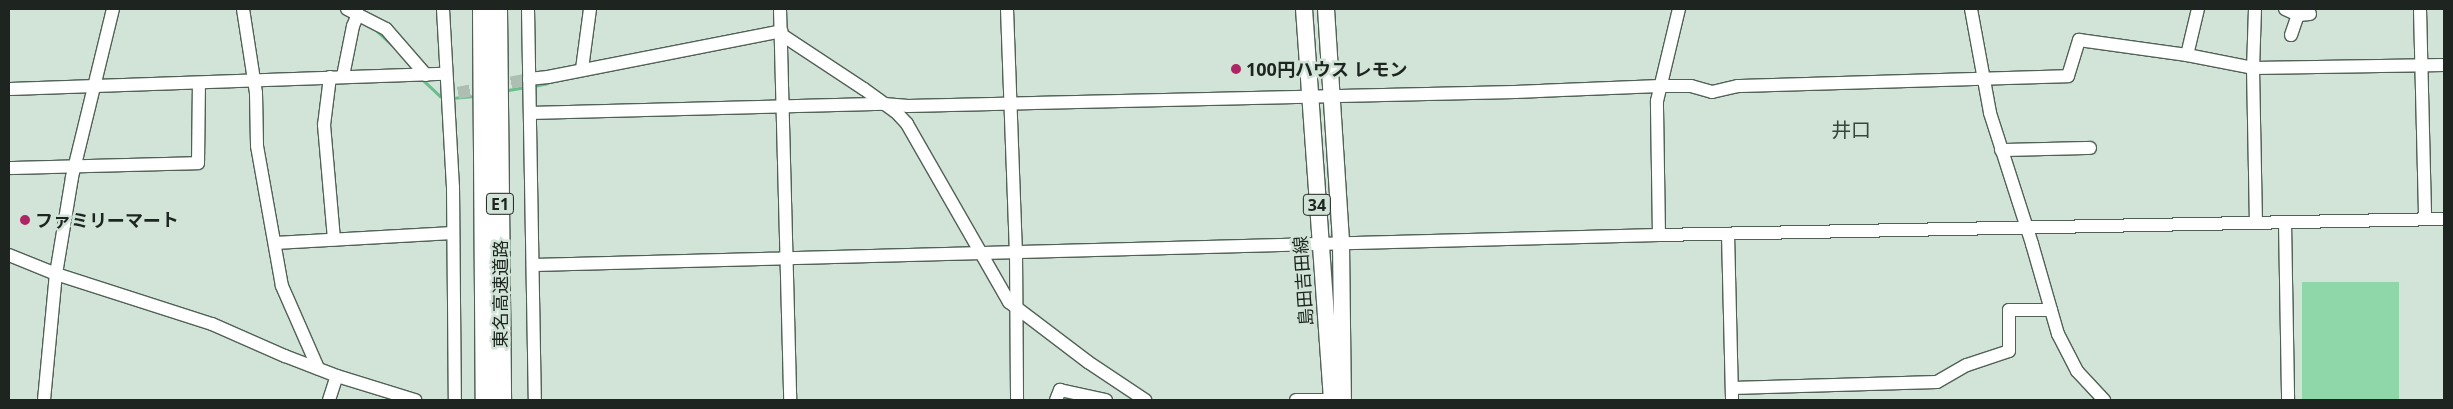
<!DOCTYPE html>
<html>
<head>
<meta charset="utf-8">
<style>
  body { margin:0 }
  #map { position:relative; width:2453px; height:409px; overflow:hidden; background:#d1e4d7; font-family:"Open Sans","Noto Sans JP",sans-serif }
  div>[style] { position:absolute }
  .green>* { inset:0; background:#8fd7a9; transform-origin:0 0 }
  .stream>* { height:2.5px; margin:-1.25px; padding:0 1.25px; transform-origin:1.25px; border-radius:1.25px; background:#69be8b }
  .minor-tunnel>* { height:12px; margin-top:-6px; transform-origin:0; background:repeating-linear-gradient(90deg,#adbeb2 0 12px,transparent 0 18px) }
  .roads { filter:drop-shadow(1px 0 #506156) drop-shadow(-1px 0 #506156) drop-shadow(0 1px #506156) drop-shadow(0 -1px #506156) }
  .minor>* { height:12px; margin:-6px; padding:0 6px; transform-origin:6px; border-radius:6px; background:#fff }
  .major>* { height:16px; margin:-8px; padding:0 8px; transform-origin:8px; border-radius:8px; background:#fff }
  .highway>* { height:19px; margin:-9.5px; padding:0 9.5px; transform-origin:9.5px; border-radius:9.5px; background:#fff }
  .dots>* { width:14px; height:14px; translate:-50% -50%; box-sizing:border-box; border:2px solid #d1e4d7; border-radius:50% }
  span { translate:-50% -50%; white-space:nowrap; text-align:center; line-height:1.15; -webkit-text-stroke:5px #d1e4d7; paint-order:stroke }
  .shield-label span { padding:1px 4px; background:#d1e4d7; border:1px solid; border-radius:4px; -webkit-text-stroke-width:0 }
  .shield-label { font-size:16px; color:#1e2520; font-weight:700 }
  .poi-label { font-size:18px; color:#1e2520; font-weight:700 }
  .left { translate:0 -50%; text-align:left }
  .street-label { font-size:18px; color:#1e2520 }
  .quarter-label { font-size:20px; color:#36463b }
  .frame { position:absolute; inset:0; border:10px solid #1e2520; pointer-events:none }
</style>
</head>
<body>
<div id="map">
  <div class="green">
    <div style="left:2302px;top:282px;width:97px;height:118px"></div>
  </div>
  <div class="stream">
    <div style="left:376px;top:30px;width:22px;rotate:43deg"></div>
    <div style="left:422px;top:79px;width:25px;rotate:43deg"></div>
    <div style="left:440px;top:96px;width:4px;rotate:14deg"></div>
    <div style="left:534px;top:86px;width:14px;rotate:-12deg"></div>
    <div style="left:508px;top:90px;width:18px;rotate:-9deg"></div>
    <div style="left:452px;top:98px;width:21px;rotate:-5deg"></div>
  </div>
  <div class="minor-tunnel">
    <div style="left:458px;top:93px;width:72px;rotate:-11.2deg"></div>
  </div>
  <div class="roads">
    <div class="minor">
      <div style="left:243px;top:9px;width:85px;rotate:81.2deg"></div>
      <div style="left:256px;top:93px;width:53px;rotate:88.9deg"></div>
      <div style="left:257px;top:146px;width:142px;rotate:79.9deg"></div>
      <div style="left:282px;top:286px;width:90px;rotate:66.3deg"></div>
      <div style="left:347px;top:9px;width:44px;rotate:27.1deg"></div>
      <div style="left:386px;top:29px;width:61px;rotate:49deg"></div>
      <div style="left:443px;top:9px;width:178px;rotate:86.8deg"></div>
      <div style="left:453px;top:187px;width:213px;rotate:89.5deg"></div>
      <div style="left:528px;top:9px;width:391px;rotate:89deg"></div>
      <div style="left:780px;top:9px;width:391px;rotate:88.5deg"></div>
      <div style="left:1007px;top:9px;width:243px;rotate:87.9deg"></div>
      <div style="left:1016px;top:252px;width:148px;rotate:89.6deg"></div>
      <div style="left:1971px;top:9px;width:106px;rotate:79.6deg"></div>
      <div style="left:1990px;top:113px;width:138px;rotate:72.2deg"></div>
      <div style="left:2032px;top:244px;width:94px;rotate:73.9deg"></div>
      <div style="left:2058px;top:334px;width:42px;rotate:62.8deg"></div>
      <div style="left:2077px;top:371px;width:40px;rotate:47deg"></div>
      <div style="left:2255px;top:9px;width:59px;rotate:91.9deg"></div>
      <div style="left:2253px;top:68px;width:154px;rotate:88.9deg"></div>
      <div style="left:2285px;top:9px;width:14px;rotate:25deg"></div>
      <div style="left:2298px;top:15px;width:12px;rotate:-5deg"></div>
      <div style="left:2420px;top:9px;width:210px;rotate:88.6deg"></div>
      <div style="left:782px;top:35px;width:98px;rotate:33.4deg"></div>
      <div style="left:864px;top:89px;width:39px;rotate:36deg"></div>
      <div style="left:896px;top:112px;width:16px;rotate:47deg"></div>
      <div style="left:907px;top:124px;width:205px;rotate:60.2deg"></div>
      <div style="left:1009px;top:302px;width:99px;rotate:37.2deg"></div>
      <div style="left:1088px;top:362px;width:69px;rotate:33.7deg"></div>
      <div style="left:2291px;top:35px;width:21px;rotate:-71deg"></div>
      <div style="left:2187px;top:55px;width:47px;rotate:-76.6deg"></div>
      <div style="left:582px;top:69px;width:61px;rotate:-82.4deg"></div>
      <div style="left:343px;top:76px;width:51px;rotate:-78.7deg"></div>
      <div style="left:353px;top:26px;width:13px;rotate:-67deg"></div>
      <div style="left:330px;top:77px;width:48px;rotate:97.1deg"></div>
      <div style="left:324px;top:125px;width:115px;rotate:85deg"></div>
      <div style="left:529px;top:79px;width:19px;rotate:-6deg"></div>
      <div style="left:548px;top:77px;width:238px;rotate:-11.1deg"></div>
      <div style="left:9px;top:89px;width:436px;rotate:-2deg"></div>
      <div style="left:530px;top:113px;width:354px;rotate:-1.5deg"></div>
      <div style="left:884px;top:104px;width:24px;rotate:5deg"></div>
      <div style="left:908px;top:106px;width:607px;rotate:-1.32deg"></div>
      <div style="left:1515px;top:92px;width:145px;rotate:-2.4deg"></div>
      <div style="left:1660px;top:86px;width:31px"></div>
      <div style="left:1691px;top:86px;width:22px;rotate:16deg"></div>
      <div style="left:1712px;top:92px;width:27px;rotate:-13deg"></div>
      <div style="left:1738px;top:86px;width:330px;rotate:-1.7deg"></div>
      <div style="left:2068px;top:76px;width:38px;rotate:-73deg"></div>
      <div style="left:2079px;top:40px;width:109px;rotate:7.9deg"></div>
      <div style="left:2187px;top:55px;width:67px;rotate:11.1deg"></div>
      <div style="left:2253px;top:68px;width:191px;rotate:-0.9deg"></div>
      <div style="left:2001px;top:150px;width:89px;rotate:-1.3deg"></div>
      <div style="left:9px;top:168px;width:189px;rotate:-1.5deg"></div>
      <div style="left:198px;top:163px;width:80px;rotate:-89.3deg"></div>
      <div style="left:2285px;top:222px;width:178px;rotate:89deg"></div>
      <div style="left:1728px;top:234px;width:166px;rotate:88.6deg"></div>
      <div style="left:1659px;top:235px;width:134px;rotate:-90.9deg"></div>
      <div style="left:1657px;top:101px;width:95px;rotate:-76.6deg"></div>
      <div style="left:275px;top:243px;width:178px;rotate:-3.2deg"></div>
      <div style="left:9px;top:255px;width:51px;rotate:22deg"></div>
      <div style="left:56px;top:274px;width:164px;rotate:17.8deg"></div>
      <div style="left:212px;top:324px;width:80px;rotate:23.7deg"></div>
      <div style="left:285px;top:356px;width:56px;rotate:21deg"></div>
      <div style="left:337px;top:376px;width:82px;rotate:17.1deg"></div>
      <div style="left:534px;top:265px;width:1125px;rotate:-1.53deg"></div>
      <div style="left:1659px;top:235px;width:785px;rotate:-1.17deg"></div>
      <div style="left:1732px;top:388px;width:205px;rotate:-1.7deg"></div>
      <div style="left:1937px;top:382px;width:34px;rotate:-30deg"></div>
      <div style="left:1967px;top:365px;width:44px;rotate:-18.4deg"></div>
      <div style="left:2009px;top:351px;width:41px;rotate:-90deg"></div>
      <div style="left:2009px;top:310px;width:42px"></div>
      <div style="left:44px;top:400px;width:127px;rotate:-84.6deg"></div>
      <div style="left:56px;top:274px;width:98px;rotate:-80.6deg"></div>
      <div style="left:72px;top:177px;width:173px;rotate:-76.3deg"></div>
      <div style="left:329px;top:400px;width:25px;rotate:-72deg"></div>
      <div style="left:1056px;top:400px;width:11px;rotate:-68deg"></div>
      <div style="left:1060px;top:390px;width:47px;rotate:12.3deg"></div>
      <div style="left:1296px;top:400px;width:36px"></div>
    </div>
    <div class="major">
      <div style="left:1304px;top:9px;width:392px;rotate:85.9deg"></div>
      <div style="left:1326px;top:9px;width:235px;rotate:86.3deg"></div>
      <div style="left:1341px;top:244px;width:156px;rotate:89.3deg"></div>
    </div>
    <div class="highway">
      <div style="left:482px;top:9px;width:391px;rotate:89.6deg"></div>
      <div style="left:497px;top:9px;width:391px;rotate:89.4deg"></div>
    </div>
  </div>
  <div class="dots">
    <div style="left:1236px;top:69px;background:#ae2464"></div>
    <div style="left:25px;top:220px;background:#ae2464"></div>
  </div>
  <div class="shield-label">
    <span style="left:500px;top:204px">E1</span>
    <span style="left:1317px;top:205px">34</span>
  </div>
  <div class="poi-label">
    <span class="left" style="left:1246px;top:69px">100円ハウス レモン</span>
    <span class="left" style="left:35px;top:220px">ファミリーマート</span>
  </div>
  <div class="street-label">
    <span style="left:1303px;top:281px;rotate:-94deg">島田吉田線</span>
    <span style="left:500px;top:294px;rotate:-90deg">東名高速道路</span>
  </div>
  <div class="quarter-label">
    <span style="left:1851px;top:129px">井口</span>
  </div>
  <div class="frame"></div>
</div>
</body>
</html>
